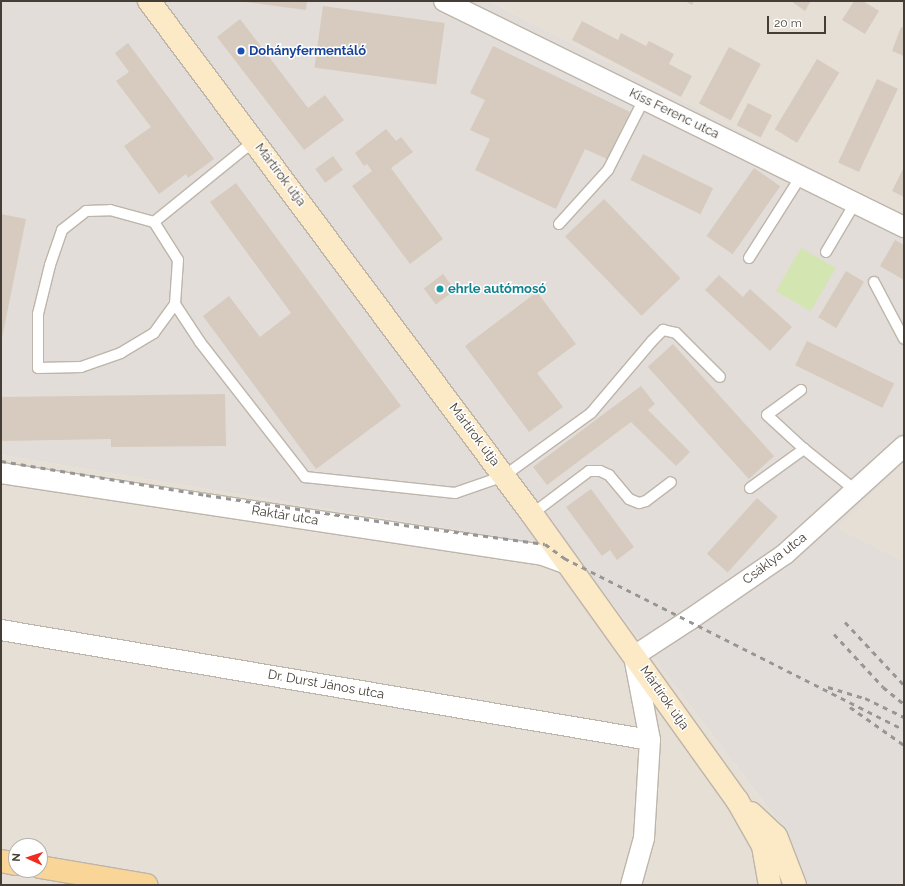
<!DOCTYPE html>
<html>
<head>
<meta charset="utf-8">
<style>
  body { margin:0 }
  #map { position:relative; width:905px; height:886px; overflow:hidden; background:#f3eee7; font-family:Raleway,sans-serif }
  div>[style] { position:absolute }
  .residential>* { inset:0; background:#e6dfd5 }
  .industrial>* { inset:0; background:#e2ddd8 }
  .green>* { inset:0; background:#d3e5b1; transform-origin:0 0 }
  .building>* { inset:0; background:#d7cbbf; transform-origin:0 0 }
  .roads { filter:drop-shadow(1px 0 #beb5aa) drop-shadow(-1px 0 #beb5aa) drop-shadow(0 1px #beb5aa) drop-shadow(0 -1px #beb5aa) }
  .lane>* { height:10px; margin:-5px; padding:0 5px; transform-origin:5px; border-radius:5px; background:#fff }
  .street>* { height:20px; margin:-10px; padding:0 10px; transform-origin:10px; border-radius:10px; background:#fff }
  .secondary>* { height:22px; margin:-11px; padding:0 11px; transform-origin:11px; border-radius:11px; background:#fceac7 }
  .primary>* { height:22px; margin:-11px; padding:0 11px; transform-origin:11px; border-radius:11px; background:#fad598 }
  .rail>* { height:3px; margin-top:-1.5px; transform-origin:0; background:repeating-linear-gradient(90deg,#969696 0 5px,transparent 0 10px) }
  .dots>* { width:11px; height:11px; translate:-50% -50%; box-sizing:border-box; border:2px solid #fff; border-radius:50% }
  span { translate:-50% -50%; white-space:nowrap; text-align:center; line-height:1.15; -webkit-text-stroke:3px #fff; paint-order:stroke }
  .transit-label { font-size:13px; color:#164399; font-weight:700 }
  .left { translate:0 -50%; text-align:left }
  .street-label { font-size:13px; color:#453e36 }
  .culture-label { font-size:13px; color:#0d838f; font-weight:700 }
  .frame { position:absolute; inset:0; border:2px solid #453e36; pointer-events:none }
  .north { position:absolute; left:8px; top:838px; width:40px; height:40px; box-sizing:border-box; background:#fff; border:1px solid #b5b2af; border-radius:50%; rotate:273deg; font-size:11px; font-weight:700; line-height:16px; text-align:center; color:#453e36 }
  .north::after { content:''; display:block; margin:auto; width:14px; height:18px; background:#f12b1f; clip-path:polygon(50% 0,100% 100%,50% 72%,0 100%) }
  .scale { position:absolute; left:767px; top:16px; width:59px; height:18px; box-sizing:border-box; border:2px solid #453e36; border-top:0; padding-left:5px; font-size:12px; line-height:14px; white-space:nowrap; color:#453e36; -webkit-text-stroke:3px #fff; paint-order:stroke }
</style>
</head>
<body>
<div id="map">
  <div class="residential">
    <div style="clip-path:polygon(489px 1px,904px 1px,904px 215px)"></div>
    <div style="clip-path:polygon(evenodd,1px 455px,570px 549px,783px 827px,781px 885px,1px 885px,1px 455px,16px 846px,40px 846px,40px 870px,16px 870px,16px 846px)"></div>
    <div style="clip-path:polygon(904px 463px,904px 561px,835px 528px)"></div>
  </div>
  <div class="industrial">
    <div style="clip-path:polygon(1px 1px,489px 1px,904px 215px,904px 463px,836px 528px,904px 561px,904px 885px,781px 885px,783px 827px,570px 549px,1px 455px)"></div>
  </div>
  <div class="green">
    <div style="left:801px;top:248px;width:40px;height:50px;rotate:30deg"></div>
  </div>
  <div class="building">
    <div style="clip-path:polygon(238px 1px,307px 1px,306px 10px)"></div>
    <div style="clip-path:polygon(685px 1px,694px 1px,692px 5px)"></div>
    <div style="clip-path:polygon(791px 1px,811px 1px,805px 11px)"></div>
    <div style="clip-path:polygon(854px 1px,863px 1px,879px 11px,865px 34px,842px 20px)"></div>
    <div style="left:323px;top:6px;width:123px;height:62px;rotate:8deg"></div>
    <div style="clip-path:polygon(240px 19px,308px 108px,325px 95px,344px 120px,304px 150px,217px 37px)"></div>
    <div style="clip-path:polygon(582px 21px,618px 40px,621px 33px,646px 46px,649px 41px,674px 54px,669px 64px,692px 76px,681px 97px,572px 40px)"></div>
    <div style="clip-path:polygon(901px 27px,904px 28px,904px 56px,892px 51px)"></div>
    <div style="clip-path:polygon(128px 43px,214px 159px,188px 178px,186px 174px,159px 194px,124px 146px,151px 127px,116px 81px,129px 72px,115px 53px)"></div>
    <div style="clip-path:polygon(493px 46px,630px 112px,607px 159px,585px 149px,556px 209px,475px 170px,490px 139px,470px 130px,485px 100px,470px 93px)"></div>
    <div style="left:729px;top:47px;width:36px;height:64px;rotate:28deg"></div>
    <div style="left:817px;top:59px;width:26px;height:82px;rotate:31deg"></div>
    <div style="left:877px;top:79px;width:23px;height:92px;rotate:25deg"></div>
    <div style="left:748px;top:103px;width:27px;height:25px;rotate:27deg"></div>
    <div style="clip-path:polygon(386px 129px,396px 141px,401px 137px,413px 152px,391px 168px,443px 239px,410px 264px,352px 186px,372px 171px,367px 164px,364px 166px,355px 153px)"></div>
    <div style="left:643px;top:154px;width:78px;height:29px;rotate:26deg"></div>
    <div style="left:333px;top:156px;width:17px;height:22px;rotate:54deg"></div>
    <div style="clip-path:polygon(904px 167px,904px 197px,892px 191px)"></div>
    <div style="left:754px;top:168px;width:32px;height:83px;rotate:35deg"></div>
    <div style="clip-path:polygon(236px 183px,401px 406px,316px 469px,203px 316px,229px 296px,260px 337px,291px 313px,210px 202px)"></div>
    <div style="left:604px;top:199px;width:110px;height:54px;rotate:46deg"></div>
    <div style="clip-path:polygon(1px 214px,26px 219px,2px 338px,1px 338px)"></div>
    <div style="clip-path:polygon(895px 240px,904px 245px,904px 280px,880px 266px)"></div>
    <div style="left:846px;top:271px;width:21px;height:54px;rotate:31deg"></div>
    <div style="left:443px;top:274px;width:20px;height:24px;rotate:53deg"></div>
    <div style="clip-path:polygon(719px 275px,743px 297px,750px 289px,792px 327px,770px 351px,705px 290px)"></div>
    <div style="clip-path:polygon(537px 292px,576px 344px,537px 373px,563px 407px,529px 432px,465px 346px)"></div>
    <div style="left:807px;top:341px;width:97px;height:27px;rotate:26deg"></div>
    <div style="left:673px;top:344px;width:151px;height:34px;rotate:48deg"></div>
    <div style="clip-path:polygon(641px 386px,655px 404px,648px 410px,690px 452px,676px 466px,631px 422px,547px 485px,533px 467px)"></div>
    <div style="clip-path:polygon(225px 394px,226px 446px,111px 447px,111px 439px,1px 441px,1px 397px)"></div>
    <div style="clip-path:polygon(591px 489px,634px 547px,617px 560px,610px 550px,602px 556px,566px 507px)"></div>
    <div style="left:757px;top:498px;width:28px;height:75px;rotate:42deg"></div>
  </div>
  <div class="roads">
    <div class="lane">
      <div style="left:110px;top:210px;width:46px;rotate:15.3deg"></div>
      <div style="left:154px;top:222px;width:45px;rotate:57.7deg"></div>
      <div style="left:178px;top:260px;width:44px;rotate:93.9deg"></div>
      <div style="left:175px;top:304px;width:36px;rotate:126deg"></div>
      <div style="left:154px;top:333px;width:39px;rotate:149deg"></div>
      <div style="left:121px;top:353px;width:42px;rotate:160.7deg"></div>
      <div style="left:81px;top:367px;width:43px;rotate:178.7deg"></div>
      <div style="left:38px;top:368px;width:54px;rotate:-90deg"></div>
      <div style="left:38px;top:314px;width:50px;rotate:-76.2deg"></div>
      <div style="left:50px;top:265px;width:37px;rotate:-71deg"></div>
      <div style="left:62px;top:230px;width:31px;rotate:-38deg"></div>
      <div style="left:86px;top:211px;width:24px;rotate:-2deg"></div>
      <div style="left:154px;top:222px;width:129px;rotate:-39deg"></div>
      <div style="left:559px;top:224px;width:73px;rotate:-47.8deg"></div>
      <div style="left:608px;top:170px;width:80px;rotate:-63.1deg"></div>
      <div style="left:826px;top:252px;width:57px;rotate:-59.4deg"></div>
      <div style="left:749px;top:258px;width:97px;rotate:-57.6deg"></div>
      <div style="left:874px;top:282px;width:64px;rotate:62.2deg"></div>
      <div style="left:175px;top:304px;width:45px;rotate:56.7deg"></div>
      <div style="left:200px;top:342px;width:171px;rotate:52.1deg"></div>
      <div style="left:305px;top:477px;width:151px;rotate:6.1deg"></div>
      <div style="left:455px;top:493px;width:52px;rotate:-19.1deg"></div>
      <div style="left:504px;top:476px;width:107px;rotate:-35.9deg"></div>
      <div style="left:591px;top:413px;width:94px;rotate:-49.7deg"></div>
      <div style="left:652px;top:341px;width:16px;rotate:-45deg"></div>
      <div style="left:663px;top:330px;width:13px;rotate:13deg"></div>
      <div style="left:676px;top:333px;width:62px;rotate:45deg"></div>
      <div style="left:801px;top:390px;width:42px;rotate:143.7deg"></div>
      <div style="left:767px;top:415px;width:50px;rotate:42.6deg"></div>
      <div style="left:750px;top:488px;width:67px;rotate:-35.8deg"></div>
      <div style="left:804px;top:449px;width:65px;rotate:38.8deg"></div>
      <div style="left:532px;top:514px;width:71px;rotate:-37deg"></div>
      <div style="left:589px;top:471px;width:11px"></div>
      <div style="left:600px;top:471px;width:10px;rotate:24deg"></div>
      <div style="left:609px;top:475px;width:31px;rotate:50deg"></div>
      <div style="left:629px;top:499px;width:11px;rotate:22deg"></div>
      <div style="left:639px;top:503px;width:7px;rotate:-16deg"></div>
      <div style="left:646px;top:501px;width:31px;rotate:-37deg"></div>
    </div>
    <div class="street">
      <div style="left:444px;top:1px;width:513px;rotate:26.17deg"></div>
      <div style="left:1px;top:473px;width:548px;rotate:8.6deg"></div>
      <div style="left:543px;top:555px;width:27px;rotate:20deg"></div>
      <div style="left:1px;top:630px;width:658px;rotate:9.62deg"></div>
      <div style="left:631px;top:885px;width:49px;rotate:-74.5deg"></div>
      <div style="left:644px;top:838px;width:98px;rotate:-86.5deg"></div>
      <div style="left:650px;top:740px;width:86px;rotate:-100.8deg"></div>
      <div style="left:634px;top:656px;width:66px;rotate:-33.2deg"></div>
      <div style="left:689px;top:620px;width:116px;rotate:-34.5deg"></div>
      <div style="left:785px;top:554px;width:161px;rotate:-42.2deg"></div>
    </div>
    <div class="secondary">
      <div style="left:149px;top:1px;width:640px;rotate:53.26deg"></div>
      <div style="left:532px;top:514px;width:352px;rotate:54.4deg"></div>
      <div style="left:737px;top:800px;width:53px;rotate:60.5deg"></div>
      <div style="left:763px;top:846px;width:40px;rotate:80deg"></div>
      <div style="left:751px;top:813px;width:34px;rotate:43deg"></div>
      <div style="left:776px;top:836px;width:53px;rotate:68.8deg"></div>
    </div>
    <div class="primary">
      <div style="left:1px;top:861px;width:15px;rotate:11deg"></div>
      <div style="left:40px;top:867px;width:108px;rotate:9.6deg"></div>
    </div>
  </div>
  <div class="rail">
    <div style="left:1px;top:461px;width:208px;rotate:9.4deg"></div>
    <div style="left:206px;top:495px;width:200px;rotate:8.6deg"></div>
    <div style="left:404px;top:525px;width:142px;rotate:7.7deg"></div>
    <div style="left:545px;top:544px;width:24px;rotate:36deg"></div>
    <div style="left:564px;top:558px;width:381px;rotate:26.8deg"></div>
    <div style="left:845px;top:622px;width:86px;rotate:46.9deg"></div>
    <div style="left:834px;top:634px;width:72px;rotate:47.2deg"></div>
    <div style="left:883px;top:687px;width:27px;rotate:39deg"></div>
    <div style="left:828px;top:687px;width:39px;rotate:17deg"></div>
    <div style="left:865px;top:698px;width:43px;rotate:26deg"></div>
    <div style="left:850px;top:707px;width:66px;rotate:35.1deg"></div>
  </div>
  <div class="dots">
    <div style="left:241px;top:51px;background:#1a4fb4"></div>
    <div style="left:440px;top:289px;background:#0f9aa8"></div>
  </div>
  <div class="transit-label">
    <span class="left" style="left:249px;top:51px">Dohányfermentáló</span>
  </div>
  <div class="street-label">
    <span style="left:674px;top:114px;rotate:26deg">Kiss Ferenc utca</span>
    <span style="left:280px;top:175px;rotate:53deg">Mártírok útja</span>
    <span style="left:474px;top:435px;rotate:53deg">Mártírok útja</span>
    <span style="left:285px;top:516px;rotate:9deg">Raktár utca</span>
    <span style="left:775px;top:559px;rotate:-37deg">Csáklya utca</span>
    <span style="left:326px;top:685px;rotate:10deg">Dr. Durst János utca</span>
    <span style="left:664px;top:698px;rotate:55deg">Mártírok útja</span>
  </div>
  <div class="culture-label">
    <span class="left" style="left:448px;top:289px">ehrle autómosó</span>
  </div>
  <div class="frame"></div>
  <div class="north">N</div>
  <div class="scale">20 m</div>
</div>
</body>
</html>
